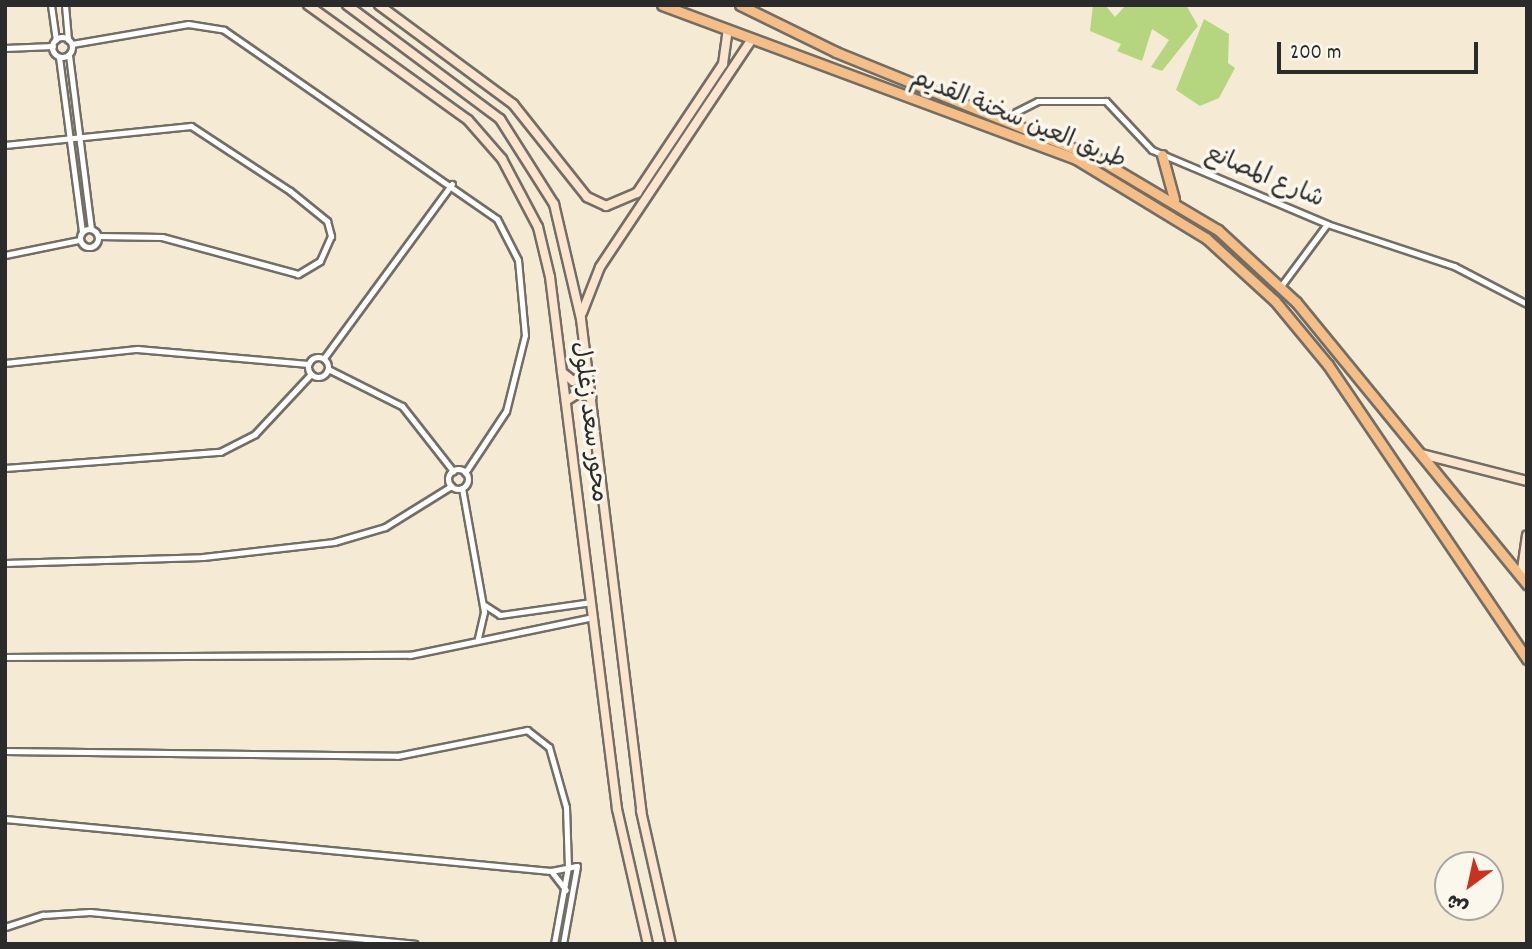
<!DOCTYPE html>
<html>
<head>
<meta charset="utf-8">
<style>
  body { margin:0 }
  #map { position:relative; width:1532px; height:949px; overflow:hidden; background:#f5ead4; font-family:Dekko,"Playpen Sans Arabic",sans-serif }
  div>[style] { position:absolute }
  .green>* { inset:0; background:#b5d67e }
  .roads { filter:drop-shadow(2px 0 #726e66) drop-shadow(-2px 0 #726e66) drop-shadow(0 2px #726e66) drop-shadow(0 -2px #726e66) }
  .street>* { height:5px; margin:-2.5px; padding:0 2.5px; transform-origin:2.5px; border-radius:2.5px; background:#fff }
  .street>.ring { margin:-2.5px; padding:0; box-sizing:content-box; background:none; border:5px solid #fff; border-radius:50% }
  .secondary>* { height:8px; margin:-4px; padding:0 4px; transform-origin:4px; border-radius:4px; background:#fbe5cf }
  .primary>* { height:9px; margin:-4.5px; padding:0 4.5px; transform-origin:4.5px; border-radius:4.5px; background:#f6be87 }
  span { translate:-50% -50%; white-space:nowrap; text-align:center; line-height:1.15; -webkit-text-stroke:7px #fbf7ec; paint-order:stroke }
  .street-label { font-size:24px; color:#2b2b2b }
  .frame { position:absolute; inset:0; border:7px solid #2b2b2b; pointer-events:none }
  .north { position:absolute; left:1434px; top:851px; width:70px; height:70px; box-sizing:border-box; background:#fbf7ec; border:2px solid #a8a59f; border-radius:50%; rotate:213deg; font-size:19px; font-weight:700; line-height:28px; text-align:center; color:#2b2b2b }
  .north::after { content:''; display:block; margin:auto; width:24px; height:32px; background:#c8321e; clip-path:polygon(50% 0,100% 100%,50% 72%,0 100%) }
  .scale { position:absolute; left:1277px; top:42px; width:201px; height:32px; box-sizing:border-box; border:4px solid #2b2b2b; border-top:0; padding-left:9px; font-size:21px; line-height:24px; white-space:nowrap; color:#2b2b2b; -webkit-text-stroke:5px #fbf7ec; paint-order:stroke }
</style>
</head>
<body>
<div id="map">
  <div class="green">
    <div style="clip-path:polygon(1093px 5px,1105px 5px,1115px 17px,1126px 5px,1186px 5px,1198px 26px,1162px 71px,1151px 67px,1169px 40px,1152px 29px,1142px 61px,1117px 51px,1121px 44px,1090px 31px)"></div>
    <div style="clip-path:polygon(1204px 19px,1229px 34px,1228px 63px,1235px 68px,1219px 98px,1200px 106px,1176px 90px)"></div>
  </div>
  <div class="roads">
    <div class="street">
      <div style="left:51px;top:5px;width:35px;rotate:82deg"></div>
      <div style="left:65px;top:5px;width:35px;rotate:85deg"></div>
      <div class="ring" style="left:52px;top:37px;width:15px;height:15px"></div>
      <div style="left:72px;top:44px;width:118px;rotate:-9.8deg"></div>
      <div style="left:188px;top:24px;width:36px;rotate:9deg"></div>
      <div style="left:224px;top:30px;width:332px;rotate:34.7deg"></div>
      <div style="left:497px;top:219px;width:46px;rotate:62.9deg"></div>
      <div style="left:518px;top:260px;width:75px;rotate:84.7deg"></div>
      <div style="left:525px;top:335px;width:78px;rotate:104deg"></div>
      <div style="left:506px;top:411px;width:74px;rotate:123.5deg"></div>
      <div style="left:5px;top:48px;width:48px;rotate:-2.4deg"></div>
      <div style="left:69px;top:55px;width:175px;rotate:82.8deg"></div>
      <div style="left:59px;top:57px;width:176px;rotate:82.5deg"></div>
      <div style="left:1002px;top:119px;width:40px;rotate:-26.6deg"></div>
      <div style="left:1038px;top:101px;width:68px"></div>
      <div style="left:1106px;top:101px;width:67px;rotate:46.8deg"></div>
      <div style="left:1152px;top:150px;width:190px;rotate:22.9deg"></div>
      <div style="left:1327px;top:224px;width:134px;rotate:18.3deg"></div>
      <div style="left:1454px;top:266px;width:82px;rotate:27.5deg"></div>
      <div style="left:5px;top:145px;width:187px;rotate:-5.8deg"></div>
      <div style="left:191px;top:126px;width:118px;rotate:33.3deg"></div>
      <div style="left:290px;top:191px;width:48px;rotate:39deg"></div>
      <div style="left:327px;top:221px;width:16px;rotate:75deg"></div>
      <div style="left:331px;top:236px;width:27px;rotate:114deg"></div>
      <div style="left:320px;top:261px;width:26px;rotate:149deg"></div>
      <div style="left:298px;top:274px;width:141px;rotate:-164.8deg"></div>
      <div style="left:162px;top:237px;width:64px;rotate:-179.1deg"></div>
      <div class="ring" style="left:80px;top:229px;width:13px;height:13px"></div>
      <div style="left:5px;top:255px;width:76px;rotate:-11.5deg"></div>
      <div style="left:1281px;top:286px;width:77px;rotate:-53.4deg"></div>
      <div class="ring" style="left:308px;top:357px;width:15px;height:15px"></div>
      <div style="left:324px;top:358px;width:216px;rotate:-53.7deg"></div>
      <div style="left:5px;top:363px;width:133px;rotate:-6.1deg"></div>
      <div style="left:137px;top:349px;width:172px;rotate:5deg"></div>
      <div style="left:328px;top:369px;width:83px;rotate:26.6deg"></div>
      <div style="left:402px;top:406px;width:83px;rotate:51.9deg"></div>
      <div style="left:5px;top:468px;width:216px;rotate:-4.3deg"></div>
      <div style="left:220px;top:452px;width:39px;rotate:-27deg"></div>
      <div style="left:255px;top:434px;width:82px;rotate:-47deg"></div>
      <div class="ring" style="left:448px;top:469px;width:15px;height:15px"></div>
      <div style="left:462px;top:488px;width:126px;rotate:79.9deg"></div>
      <div style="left:484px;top:612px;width:27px;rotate:103deg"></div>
      <div style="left:5px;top:563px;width:198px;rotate:-1.7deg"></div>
      <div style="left:203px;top:557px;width:132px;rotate:-6.5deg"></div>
      <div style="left:334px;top:542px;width:53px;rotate:-16.4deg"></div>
      <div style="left:385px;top:527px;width:78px;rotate:-31.8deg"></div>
      <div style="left:483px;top:604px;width:20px;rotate:33deg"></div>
      <div style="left:500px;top:615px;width:92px;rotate:-8.1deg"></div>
      <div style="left:5px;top:657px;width:405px;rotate:-0.3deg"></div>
      <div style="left:410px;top:655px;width:187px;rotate:-11.7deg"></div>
      <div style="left:5px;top:751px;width:392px;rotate:0.7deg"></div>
      <div style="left:397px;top:756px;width:133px;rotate:-11.3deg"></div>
      <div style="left:527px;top:730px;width:28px;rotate:38deg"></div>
      <div style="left:549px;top:747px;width:62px;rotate:74.2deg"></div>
      <div style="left:566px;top:807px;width:60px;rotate:88.1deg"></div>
      <div style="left:568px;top:867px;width:78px;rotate:100.3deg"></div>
      <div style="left:5px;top:819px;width:548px;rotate:5.44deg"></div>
      <div style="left:551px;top:871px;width:26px;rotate:-11deg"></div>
      <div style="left:577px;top:866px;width:79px;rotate:100.2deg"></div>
      <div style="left:551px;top:871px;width:24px;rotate:52deg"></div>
      <div style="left:5px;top:927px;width:40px;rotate:-18deg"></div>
      <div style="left:43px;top:915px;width:47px;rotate:-3.7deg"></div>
      <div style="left:90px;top:912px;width:326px;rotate:5.6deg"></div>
    </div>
    <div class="secondary">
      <div style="left:308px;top:5px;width:197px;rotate:35.7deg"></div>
      <div style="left:468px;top:120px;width:52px;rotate:48.9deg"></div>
      <div style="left:502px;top:159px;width:77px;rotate:62.1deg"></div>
      <div style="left:538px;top:227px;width:51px;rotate:76.5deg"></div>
      <div style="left:550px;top:277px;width:536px;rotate:82.82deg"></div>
      <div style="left:617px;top:809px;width:139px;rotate:77.1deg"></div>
      <div style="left:347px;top:5px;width:191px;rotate:36.7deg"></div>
      <div style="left:500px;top:119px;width:101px;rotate:57.6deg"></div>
      <div style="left:554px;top:204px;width:118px;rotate:76.8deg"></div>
      <div style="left:581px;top:319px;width:496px;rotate:83deg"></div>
      <div style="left:641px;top:811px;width:136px;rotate:77.3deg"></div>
      <div style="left:379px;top:5px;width:167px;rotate:36.5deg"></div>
      <div style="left:513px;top:104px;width:119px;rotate:51.5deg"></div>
      <div style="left:587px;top:197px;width:21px;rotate:25deg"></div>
      <div style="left:606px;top:206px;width:34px;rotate:-23deg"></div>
      <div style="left:637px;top:193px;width:155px;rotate:-56.3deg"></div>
      <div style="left:723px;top:64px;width:34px;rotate:-82deg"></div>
      <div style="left:582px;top:313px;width:49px;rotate:-68.6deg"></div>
      <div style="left:600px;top:267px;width:274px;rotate:-56.3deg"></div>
      <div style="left:562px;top:372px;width:14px;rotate:39deg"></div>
      <div style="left:573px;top:381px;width:14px;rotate:-21deg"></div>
      <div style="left:566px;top:401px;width:17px;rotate:-33deg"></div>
      <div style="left:580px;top:392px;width:13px;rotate:29deg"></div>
      <div style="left:1422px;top:454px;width:108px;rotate:14.4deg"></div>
      <div style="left:1521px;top:576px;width:41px;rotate:-81.7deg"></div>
    </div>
    <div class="primary">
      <div style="left:662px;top:5px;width:442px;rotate:20.4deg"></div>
      <div style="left:1076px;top:159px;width:152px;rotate:31.3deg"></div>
      <div style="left:1206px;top:238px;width:93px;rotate:42.4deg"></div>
      <div style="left:1275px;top:301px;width:83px;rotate:50.4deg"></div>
      <div style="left:1328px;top:365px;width:355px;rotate:55.9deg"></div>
      <div style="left:740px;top:5px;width:107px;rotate:26.1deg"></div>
      <div style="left:836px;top:52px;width:279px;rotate:22.1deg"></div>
      <div style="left:1095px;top:157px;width:143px;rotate:30.7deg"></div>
      <div style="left:1218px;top:230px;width:106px;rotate:42.7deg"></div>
      <div style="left:1296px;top:302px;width:365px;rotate:50.7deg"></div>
      <div style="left:1162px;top:155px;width:46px;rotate:74.7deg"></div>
    </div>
  </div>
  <div class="street-label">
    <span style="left:1018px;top:121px;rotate:22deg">طريق العين سخنة القديم</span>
    <span style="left:1264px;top:178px;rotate:23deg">شارع المصانع</span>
    <span style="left:588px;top:422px;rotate:83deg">محور سعد زغلول</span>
  </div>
  <div class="frame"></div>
  <div class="north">ش</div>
  <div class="scale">200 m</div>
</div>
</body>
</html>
